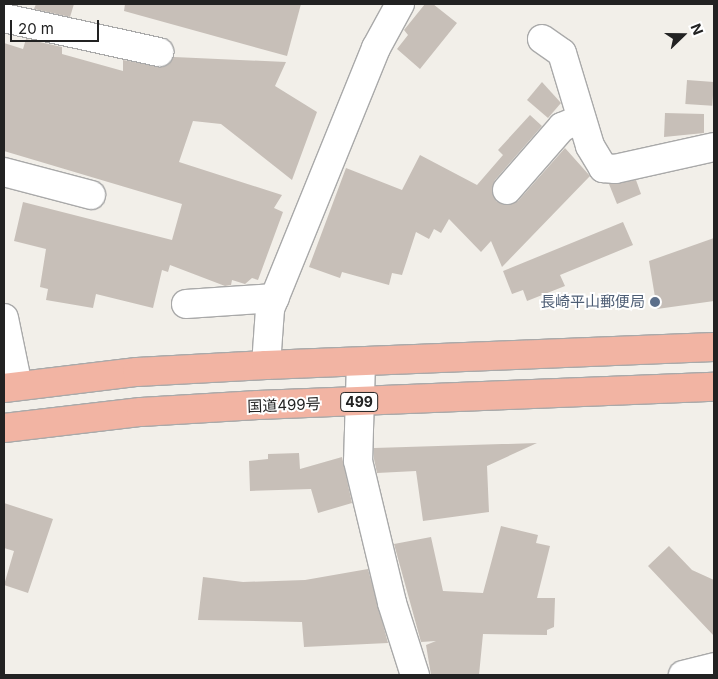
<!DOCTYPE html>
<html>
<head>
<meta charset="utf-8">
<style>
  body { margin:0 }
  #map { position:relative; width:718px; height:679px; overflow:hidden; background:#f2efe9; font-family:Inter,"Noto Sans JP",sans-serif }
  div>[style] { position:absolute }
  .building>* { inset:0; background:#c7bfb8; transform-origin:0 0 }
  .roads { filter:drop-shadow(1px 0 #a9a9a9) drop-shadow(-1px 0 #a9a9a9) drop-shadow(0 1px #a9a9a9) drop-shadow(0 -1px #a9a9a9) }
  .minor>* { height:28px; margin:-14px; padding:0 14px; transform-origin:14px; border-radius:14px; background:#fff }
  .trunk>* { height:28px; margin:-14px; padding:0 14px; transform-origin:14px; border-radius:14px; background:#f2b4a3 }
  .dots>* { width:14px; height:14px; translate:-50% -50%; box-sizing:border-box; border:2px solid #fff; border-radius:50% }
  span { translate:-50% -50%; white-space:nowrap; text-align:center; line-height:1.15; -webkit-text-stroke:4px #fff; paint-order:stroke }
  .shield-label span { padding:1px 4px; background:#fff; border:1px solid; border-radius:4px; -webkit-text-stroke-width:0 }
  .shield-label { font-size:14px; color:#222; font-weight:700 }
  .service-label { font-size:15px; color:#4e5e75 }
  .right { translate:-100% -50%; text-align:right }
  .street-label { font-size:15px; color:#222 }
  .frame { position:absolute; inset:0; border:5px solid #222; pointer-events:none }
  .north { position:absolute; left:658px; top:10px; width:50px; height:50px; -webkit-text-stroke:4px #fff; paint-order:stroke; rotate:68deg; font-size:14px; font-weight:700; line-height:20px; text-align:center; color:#222 }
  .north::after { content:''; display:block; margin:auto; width:18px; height:22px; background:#222; clip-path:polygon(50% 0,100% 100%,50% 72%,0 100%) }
  .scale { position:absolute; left:10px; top:20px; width:89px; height:22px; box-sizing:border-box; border:2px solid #222; border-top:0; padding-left:6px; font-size:15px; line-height:18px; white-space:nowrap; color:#222; -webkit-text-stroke:4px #fff; paint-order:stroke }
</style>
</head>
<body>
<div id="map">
  <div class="building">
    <div style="clip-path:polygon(36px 4px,74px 4px,70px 17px,34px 9px)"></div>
    <div style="clip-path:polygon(125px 4px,301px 4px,287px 56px,124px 11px)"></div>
    <div style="clip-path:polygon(425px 4px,433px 4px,457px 23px,420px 69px,397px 49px,408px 35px,404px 30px)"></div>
    <div style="clip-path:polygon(26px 39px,62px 47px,62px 54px,123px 71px,123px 60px,163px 67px,174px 57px,286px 62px,275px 86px,317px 112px,292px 180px,221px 124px,193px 121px,179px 162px,282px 195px,274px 208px,283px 212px,258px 280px,252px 278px,245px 284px,232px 280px,231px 285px,225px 286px,170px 265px,168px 272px,162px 270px,153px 308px,96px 294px,93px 308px,46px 300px,48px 289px,40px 287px,46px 249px,14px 241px,23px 202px,172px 240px,182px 204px,4px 151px,4px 43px,23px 49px)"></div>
    <div style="left:687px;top:80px;width:27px;height:24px;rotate:4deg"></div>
    <div style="clip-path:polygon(542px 82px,561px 103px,548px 118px,527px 100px)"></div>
    <div style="clip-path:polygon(665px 113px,704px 114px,704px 133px,664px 137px)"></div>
    <div style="clip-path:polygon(530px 115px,542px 126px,495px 180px,492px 187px,496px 201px,504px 205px,518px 201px,565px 148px,590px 176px,502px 267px,491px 241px,481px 252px,449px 219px,441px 233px,434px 229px,429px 239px,416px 232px,402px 275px,392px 273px,389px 285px,342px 272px,340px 278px,309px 267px,346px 168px,402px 190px,420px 155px,477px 185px,503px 155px,498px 150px)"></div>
    <div style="clip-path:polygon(636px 180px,641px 194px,617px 204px,609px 184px)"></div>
    <div style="clip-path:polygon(623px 222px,633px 245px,560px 275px,565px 286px,527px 301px,523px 290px,512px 294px,503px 271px)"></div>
    <div style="clip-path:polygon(714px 238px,714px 301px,657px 309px,649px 261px)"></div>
    <div style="clip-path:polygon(537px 443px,487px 466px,489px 512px,423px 521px,416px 471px,377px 473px,374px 459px,374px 448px)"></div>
    <div style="clip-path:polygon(299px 453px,300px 469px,342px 457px,352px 503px,318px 513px,311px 489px,250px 491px,249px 461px,268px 459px,268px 454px)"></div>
    <div style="clip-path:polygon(4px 503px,53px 519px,28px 593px,4px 585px,14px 551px,4px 548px)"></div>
    <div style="clip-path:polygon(501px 526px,538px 535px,536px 543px,550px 546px,537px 598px,555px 598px,554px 627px,547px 630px,547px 635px,483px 634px,479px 675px,431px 675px,426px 645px,436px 641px,421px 642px,394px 544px,431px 537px,443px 591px,483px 593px)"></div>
    <div style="clip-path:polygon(669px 546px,692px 570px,714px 580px,714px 636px,648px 566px)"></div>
    <div style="clip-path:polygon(368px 569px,388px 643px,304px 647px,302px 622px,198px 620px,203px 577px,243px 582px,305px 580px)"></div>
  </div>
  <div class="roads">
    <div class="minor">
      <div style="left:4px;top:18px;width:159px;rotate:12.4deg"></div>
      <div style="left:542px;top:39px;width:24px;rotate:35deg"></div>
      <div style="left:562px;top:53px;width:97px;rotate:73.2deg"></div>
      <div style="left:590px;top:146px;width:26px;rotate:59deg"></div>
      <div style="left:603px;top:168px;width:12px;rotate:5deg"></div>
      <div style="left:615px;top:169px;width:101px;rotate:-12.5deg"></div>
      <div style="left:4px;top:172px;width:90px;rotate:14.8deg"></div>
      <div style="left:507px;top:190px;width:84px;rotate:-48.9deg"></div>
      <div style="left:562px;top:127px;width:21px;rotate:-23deg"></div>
      <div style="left:186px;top:304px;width:89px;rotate:-3.9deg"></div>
      <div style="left:4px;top:318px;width:69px;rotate:78.4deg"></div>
      <div style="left:361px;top:362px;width:99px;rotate:91.7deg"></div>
      <div style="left:358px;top:461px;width:146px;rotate:76.5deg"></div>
      <div style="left:392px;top:603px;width:76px;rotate:72.3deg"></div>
      <div style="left:266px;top:365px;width:56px;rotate:-85.9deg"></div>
      <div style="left:270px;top:309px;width:282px;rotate:-67.9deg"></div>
      <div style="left:376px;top:48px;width:50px;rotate:-61.4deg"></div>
      <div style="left:683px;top:675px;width:32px;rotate:-14deg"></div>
    </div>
    <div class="trunk">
      <div style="left:4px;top:388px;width:134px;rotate:-6.9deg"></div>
      <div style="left:137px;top:372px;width:129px;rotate:-3.1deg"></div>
      <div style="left:266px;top:365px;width:448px;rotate:-2.3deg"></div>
      <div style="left:4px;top:428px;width:138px;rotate:-6.7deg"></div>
      <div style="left:141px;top:412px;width:117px;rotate:-3.4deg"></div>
      <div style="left:258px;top:405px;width:456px;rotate:-2.3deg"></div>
    </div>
  </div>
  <div class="dots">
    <div style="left:655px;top:302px;background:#5c6f8a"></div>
  </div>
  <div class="shield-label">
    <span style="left:359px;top:402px">499</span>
  </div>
  <div class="service-label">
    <span class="right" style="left:645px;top:302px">長崎平山郵便局</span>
  </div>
  <div class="street-label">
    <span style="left:284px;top:405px;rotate:-2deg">国道499号</span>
  </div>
  <div class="frame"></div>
  <div class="north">N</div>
  <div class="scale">20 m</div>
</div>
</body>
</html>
